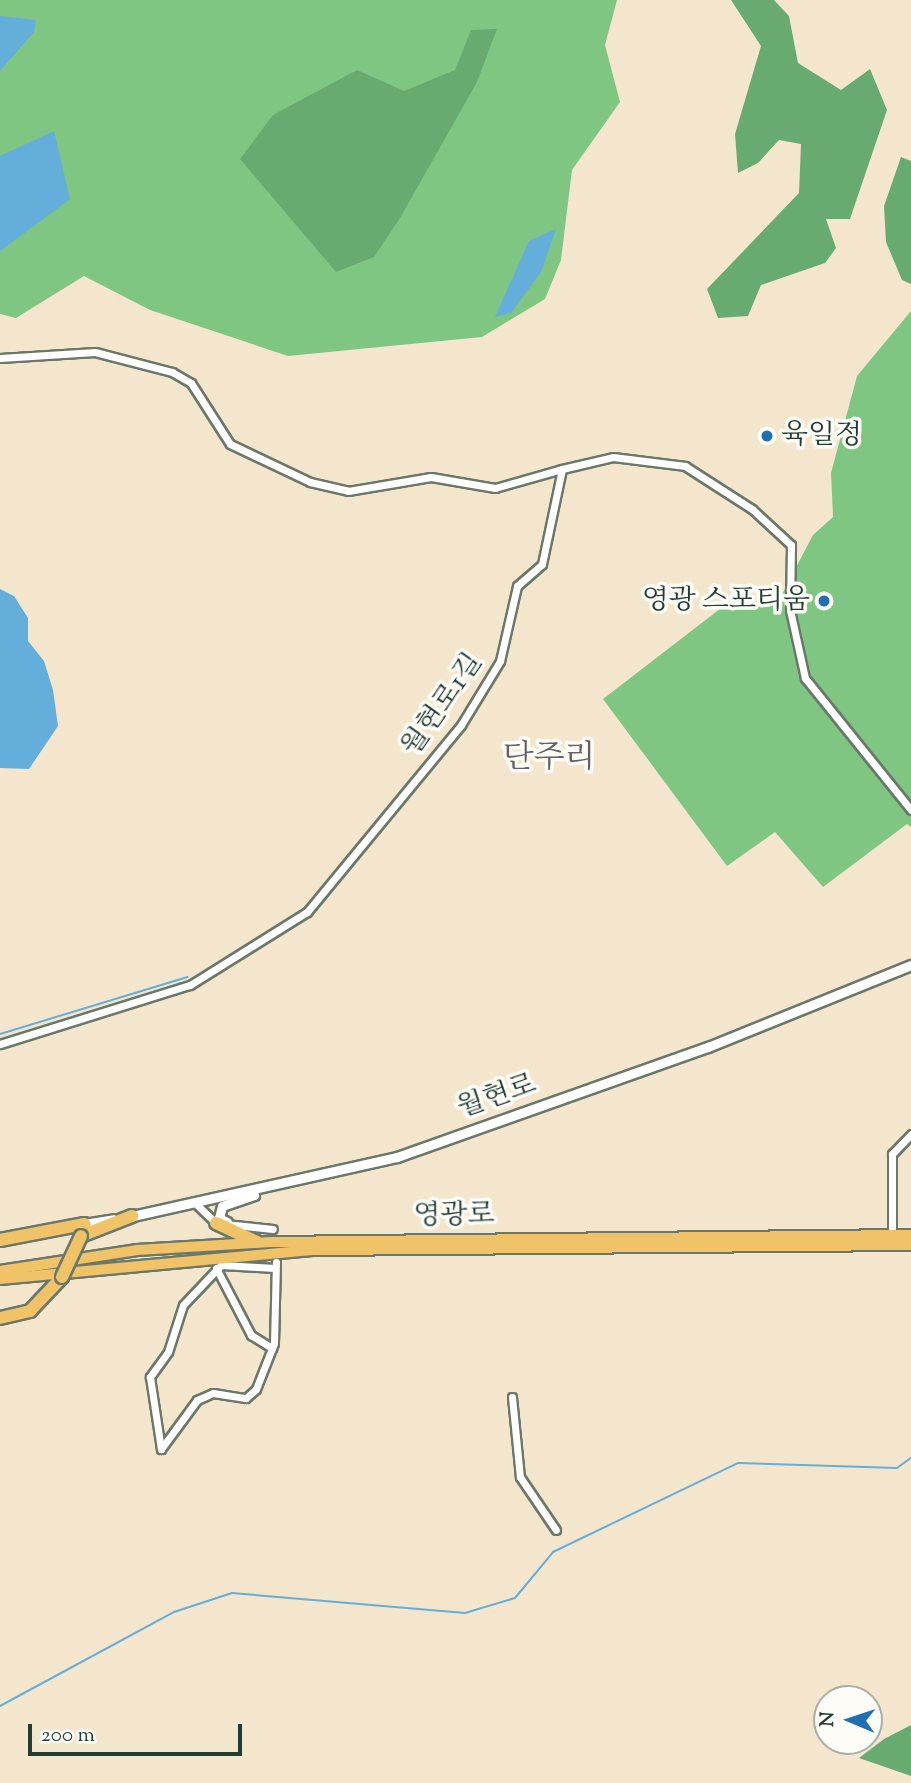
<!DOCTYPE html>
<html>
<head>
<meta charset="utf-8">
<style>
  body { margin:0 }
  #map { position:relative; width:911px; height:1783px; overflow:hidden; background:#f4e6cd; font-family:"Sorts Mill Goudy","Noto Serif KR",serif }
  div>[style] { position:absolute }
  .green>* { inset:0; background:#7fc682 }
  .forest>* { inset:0; background:#67ab70 }
  .water>* { inset:0; background:#63aedb }
  .stream>* { height:2px; margin:-1px; padding:0 1px; transform-origin:1px; border-radius:1px; background:#63aedb }
  .roads { filter:drop-shadow(2px 0 #6a786a) drop-shadow(-2px 0 #6a786a) drop-shadow(0 2px #6a786a) drop-shadow(0 -2px #6a786a) }
  .minor>* { height:7px; margin:-3.5px; padding:0 3.5px; transform-origin:3.5px; border-radius:3.5px; background:#fff }
  .tertiary>* { height:9px; margin:-4.5px; padding:0 4.5px; transform-origin:4.5px; border-radius:4.5px; background:#fff }
  .primary>* { height:10px; margin:-5px; padding:0 5px; transform-origin:5px; border-radius:5px; background:#f1c369 }
  .trunk>* { height:12px; margin:-6px; padding:0 6px; transform-origin:6px; border-radius:6px; background:#f1c369 }
  .bridges { filter:drop-shadow(2px 0 #6a786a) drop-shadow(-2px 0 #6a786a) drop-shadow(0 2px #6a786a) drop-shadow(0 -2px #6a786a) }
  .trunk-bridge>* { height:12px; margin:-6px; padding:0 6px; transform-origin:6px; border-radius:6px; background:#f1c369 }
  .dots>* { width:19px; height:19px; translate:-50% -50%; box-sizing:border-box; border:4px solid #fdfcf7; border-radius:50% }
  span { translate:-50% -50%; white-space:nowrap; text-align:center; line-height:1.15; -webkit-text-stroke:7px #fdfcf7; paint-order:stroke }
  .poi-label { font-size:28px; color:#1f3d34 }
  .left { translate:0 -50%; text-align:left }
  .right { translate:-100% -50%; text-align:right }
  .street-label { font-size:28px; color:#1f3d34 }
  .quarter-label { font-size:32px; color:#686063 }
  .north { position:absolute; left:813px; top:1685px; width:70px; height:70px; box-sizing:border-box; background:#fdfcf7; border:2px solid #a4b0a9; border-radius:50%; rotate:272deg; font-size:19px; font-weight:700; line-height:28px; text-align:center; color:#1f3d34 }
  .north::after { content:''; display:block; margin:auto; width:24px; height:32px; background:#1f6fb2; clip-path:polygon(50% 0,100% 100%,50% 72%,0 100%) }
  .scale { position:absolute; left:28px; top:1724px; width:214px; height:32px; box-sizing:border-box; border:4px solid #1f3d34; border-top:0; padding-left:9px; font-size:21px; line-height:24px; white-space:nowrap; color:#1f3d34; -webkit-text-stroke:5px #fdfcf7; paint-order:stroke }
</style>
</head>
<body>
<div id="map">
  <div class="green">
    <div style="clip-path:polygon(0 0,617px 0,605px 45px,620px 102px,572px 170px,561px 260px,545px 299px,482px 337px,288px 356px,150px 310px,84px 276px,16px 318px,0 314px)"></div>
    <div style="clip-path:polygon(911px 311px,911px 827px,907px 824px,823px 887px,775px 832px,727px 866px,603px 699px,725px 605px,780px 598px,813px 535px,833px 517px,831px 473px,857px 376px)"></div>
  </div>
  <div class="forest">
    <div style="clip-path:polygon(731px 0,774px 0,789px 16px,798px 63px,841px 90px,870px 69px,887px 110px,850px 219px,826px 219px,836px 248px,825px 263px,761px 285px,748px 316px,718px 318px,707px 289px,799px 193px,801px 144px,779px 140px,758px 163px,738px 173px,735px 134px,761px 46px)"></div>
    <div style="clip-path:polygon(497px 29px,477px 82px,400px 218px,374px 257px,336px 272px,240px 159px,273px 115px,357px 70px,404px 91px,455px 70px,471px 30px)"></div>
    <div style="clip-path:polygon(901px 157px,911px 161px,911px 284px,902px 280px,886px 242px,884px 206px)"></div>
    <div style="clip-path:polygon(911px 1725px,911px 1776px,859px 1758px,884px 1739px)"></div>
  </div>
  <div class="water">
    <div style="clip-path:polygon(0 16px,36px 20px,34px 32px,0 71px)"></div>
    <div style="clip-path:polygon(54px 131px,70px 199px,0 251px,0 156px)"></div>
    <div style="clip-path:polygon(556px 229px,541px 272px,511px 313px,495px 317px,529px 241px)"></div>
    <div style="clip-path:polygon(0 589px,14px 596px,28px 618px,28px 641px,44px 661px,53px 690px,58px 726px,29px 769px,0 768px)"></div>
  </div>
  <div class="stream">
    <div style="left:0;top:1034px;width:196px;rotate:-16.9deg"></div>
    <div style="left:0;top:1706px;width:198px;rotate:-28.4deg"></div>
    <div style="left:174px;top:1612px;width:61px;rotate:-18.1deg"></div>
    <div style="left:232px;top:1593px;width:234px;rotate:4.9deg"></div>
    <div style="left:465px;top:1613px;width:52px;rotate:-16.7deg"></div>
    <div style="left:515px;top:1598px;width:60px;rotate:-50.4deg"></div>
    <div style="left:553px;top:1552px;width:205px;rotate:-25.7deg"></div>
    <div style="left:738px;top:1463px;width:159px;rotate:1.8deg"></div>
    <div style="left:897px;top:1468px;width:17px;rotate:-36deg"></div>
  </div>
  <div class="roads">
    <div class="minor">
      <div style="left:0;top:358px;width:95px;rotate:-3.6deg"></div>
      <div style="left:95px;top:352px;width:80px;rotate:14.6deg"></div>
      <div style="left:172px;top:372px;width:22px;rotate:30deg"></div>
      <div style="left:191px;top:383px;width:72px;rotate:57.4deg"></div>
      <div style="left:230px;top:444px;width:89px;rotate:25.4deg"></div>
      <div style="left:310px;top:482px;width:39px;rotate:13deg"></div>
      <div style="left:348px;top:491px;width:84px;rotate:-9.6deg"></div>
      <div style="left:431px;top:477px;width:65px;rotate:9.8deg"></div>
      <div style="left:495px;top:488px;width:70px;rotate:-15.8deg"></div>
      <div style="left:0;top:1044px;width:199px;rotate:-17.3deg"></div>
      <div style="left:190px;top:985px;width:138px;rotate:-32deg"></div>
      <div style="left:307px;top:912px;width:242px;rotate:-50.5deg"></div>
      <div style="left:461px;top:725px;width:75px;rotate:-58.6deg"></div>
      <div style="left:500px;top:661px;width:77px;rotate:-77.2deg"></div>
      <div style="left:517px;top:586px;width:33px;rotate:-41deg"></div>
      <div style="left:542px;top:564px;width:97px;rotate:-78.1deg"></div>
      <div style="left:562px;top:469px;width:52px;rotate:-13.2deg"></div>
      <div style="left:613px;top:457px;width:73px;rotate:7.1deg"></div>
      <div style="left:685px;top:466px;width:80px;rotate:32.7deg"></div>
      <div style="left:752px;top:509px;width:53px;rotate:42.7deg"></div>
      <div style="left:791px;top:545px;width:65px;rotate:90.9deg"></div>
      <div style="left:790px;top:610px;width:70px;rotate:77.6deg"></div>
      <div style="left:805px;top:678px;width:169px;rotate:51.2deg"></div>
      <div style="left:194px;top:1202px;width:30px;rotate:44deg"></div>
      <div style="left:216px;top:1223px;width:57px;rotate:6deg"></div>
      <div style="left:892px;top:1228px;width:74px;rotate:-90deg"></div>
      <div style="left:892px;top:1154px;width:28px;rotate:-46deg"></div>
      <div style="left:216px;top:1268px;width:76px;rotate:62.4deg"></div>
      <div style="left:251px;top:1335px;width:25px;rotate:32deg"></div>
      <div style="left:275px;top:1268px;width:54px;rotate:-176.8deg"></div>
      <div style="left:221px;top:1265px;width:55px;rotate:133.5deg"></div>
      <div style="left:183px;top:1305px;width:49px;rotate:107.7deg"></div>
      <div style="left:168px;top:1352px;width:31px;rotate:126deg"></div>
      <div style="left:150px;top:1377px;width:73px;rotate:81.3deg"></div>
      <div style="left:161px;top:1449px;width:61px;rotate:-53.7deg"></div>
      <div style="left:197px;top:1400px;width:17px;rotate:-24deg"></div>
      <div style="left:213px;top:1393px;width:33px;rotate:9deg"></div>
      <div style="left:246px;top:1398px;width:13px;rotate:-42deg"></div>
      <div style="left:256px;top:1389px;width:49px;rotate:-68.6deg"></div>
      <div style="left:274px;top:1343px;width:81px;rotate:-88.6deg"></div>
      <div style="left:512px;top:1397px;width:80px;rotate:84.3deg"></div>
      <div style="left:520px;top:1477px;width:64px;rotate:55.8deg"></div>
    </div>
    <div class="tertiary">
      <div style="left:128px;top:1217px;width:276px;rotate:-12.6deg"></div>
      <div style="left:397px;top:1157px;width:330px;rotate:-19.5deg"></div>
      <div style="left:708px;top:1047px;width:219px;rotate:-22deg"></div>
      <div style="left:227px;top:1222px;width:9px;rotate:-153deg"></div>
      <div style="left:219px;top:1218px;width:12px;rotate:-76deg"></div>
      <div style="left:222px;top:1206px;width:34px;rotate:-19deg"></div>
      <div style="left:84px;top:1224px;width:30px;rotate:-9deg"></div>
    </div>
    <div class="primary">
      <div style="left:0;top:1271px;width:139px;rotate:-8.7deg"></div>
      <div style="left:137px;top:1250px;width:134px;rotate:-3.4deg"></div>
      <div style="left:271px;top:1242px;width:640px;rotate:-0.63deg"></div>
      <div style="left:0;top:1279px;width:316px;rotate:-5.3deg"></div>
      <div style="left:315px;top:1250px;width:596px;rotate:-0.48deg"></div>
    </div>
    <div class="trunk">
      <div style="left:216px;top:1223px;width:45px;rotate:24.9deg"></div>
      <div style="left:81px;top:1236px;width:55px;rotate:-21.4deg"></div>
      <div style="left:0;top:1240px;width:86px;rotate:-10.8deg"></div>
      <div style="left:0;top:1318px;width:31px;rotate:-13deg"></div>
      <div style="left:30px;top:1311px;width:47px;rotate:-46.7deg"></div>
    </div>
  </div>
  <div class="bridges">
    <div class="trunk-bridge">
      <div style="left:62px;top:1277px;width:45px;rotate:-65.1deg"></div>
    </div>
  </div>
  <div class="dots">
    <div style="left:767px;top:436px;background:#1f6fb2"></div>
    <div style="left:824px;top:601px;background:#1f6fb2"></div>
  </div>
  <div class="poi-label">
    <span class="left" style="left:781px;top:436px">육일정</span>
    <span class="right" style="left:810px;top:601px">영광 스포티움</span>
  </div>
  <div class="street-label">
    <span style="left:443px;top:705px;rotate:-55deg">월현로1길</span>
    <span style="left:497px;top:1097px;rotate:-19deg">월현로</span>
    <span style="left:454px;top:1216px;rotate:-1deg">영광로</span>
  </div>
  <div class="quarter-label">
    <span style="left:549px;top:759px">단주리</span>
  </div>
  <div class="north">N</div>
  <div class="scale">200 m</div>
</div>
</body>
</html>
